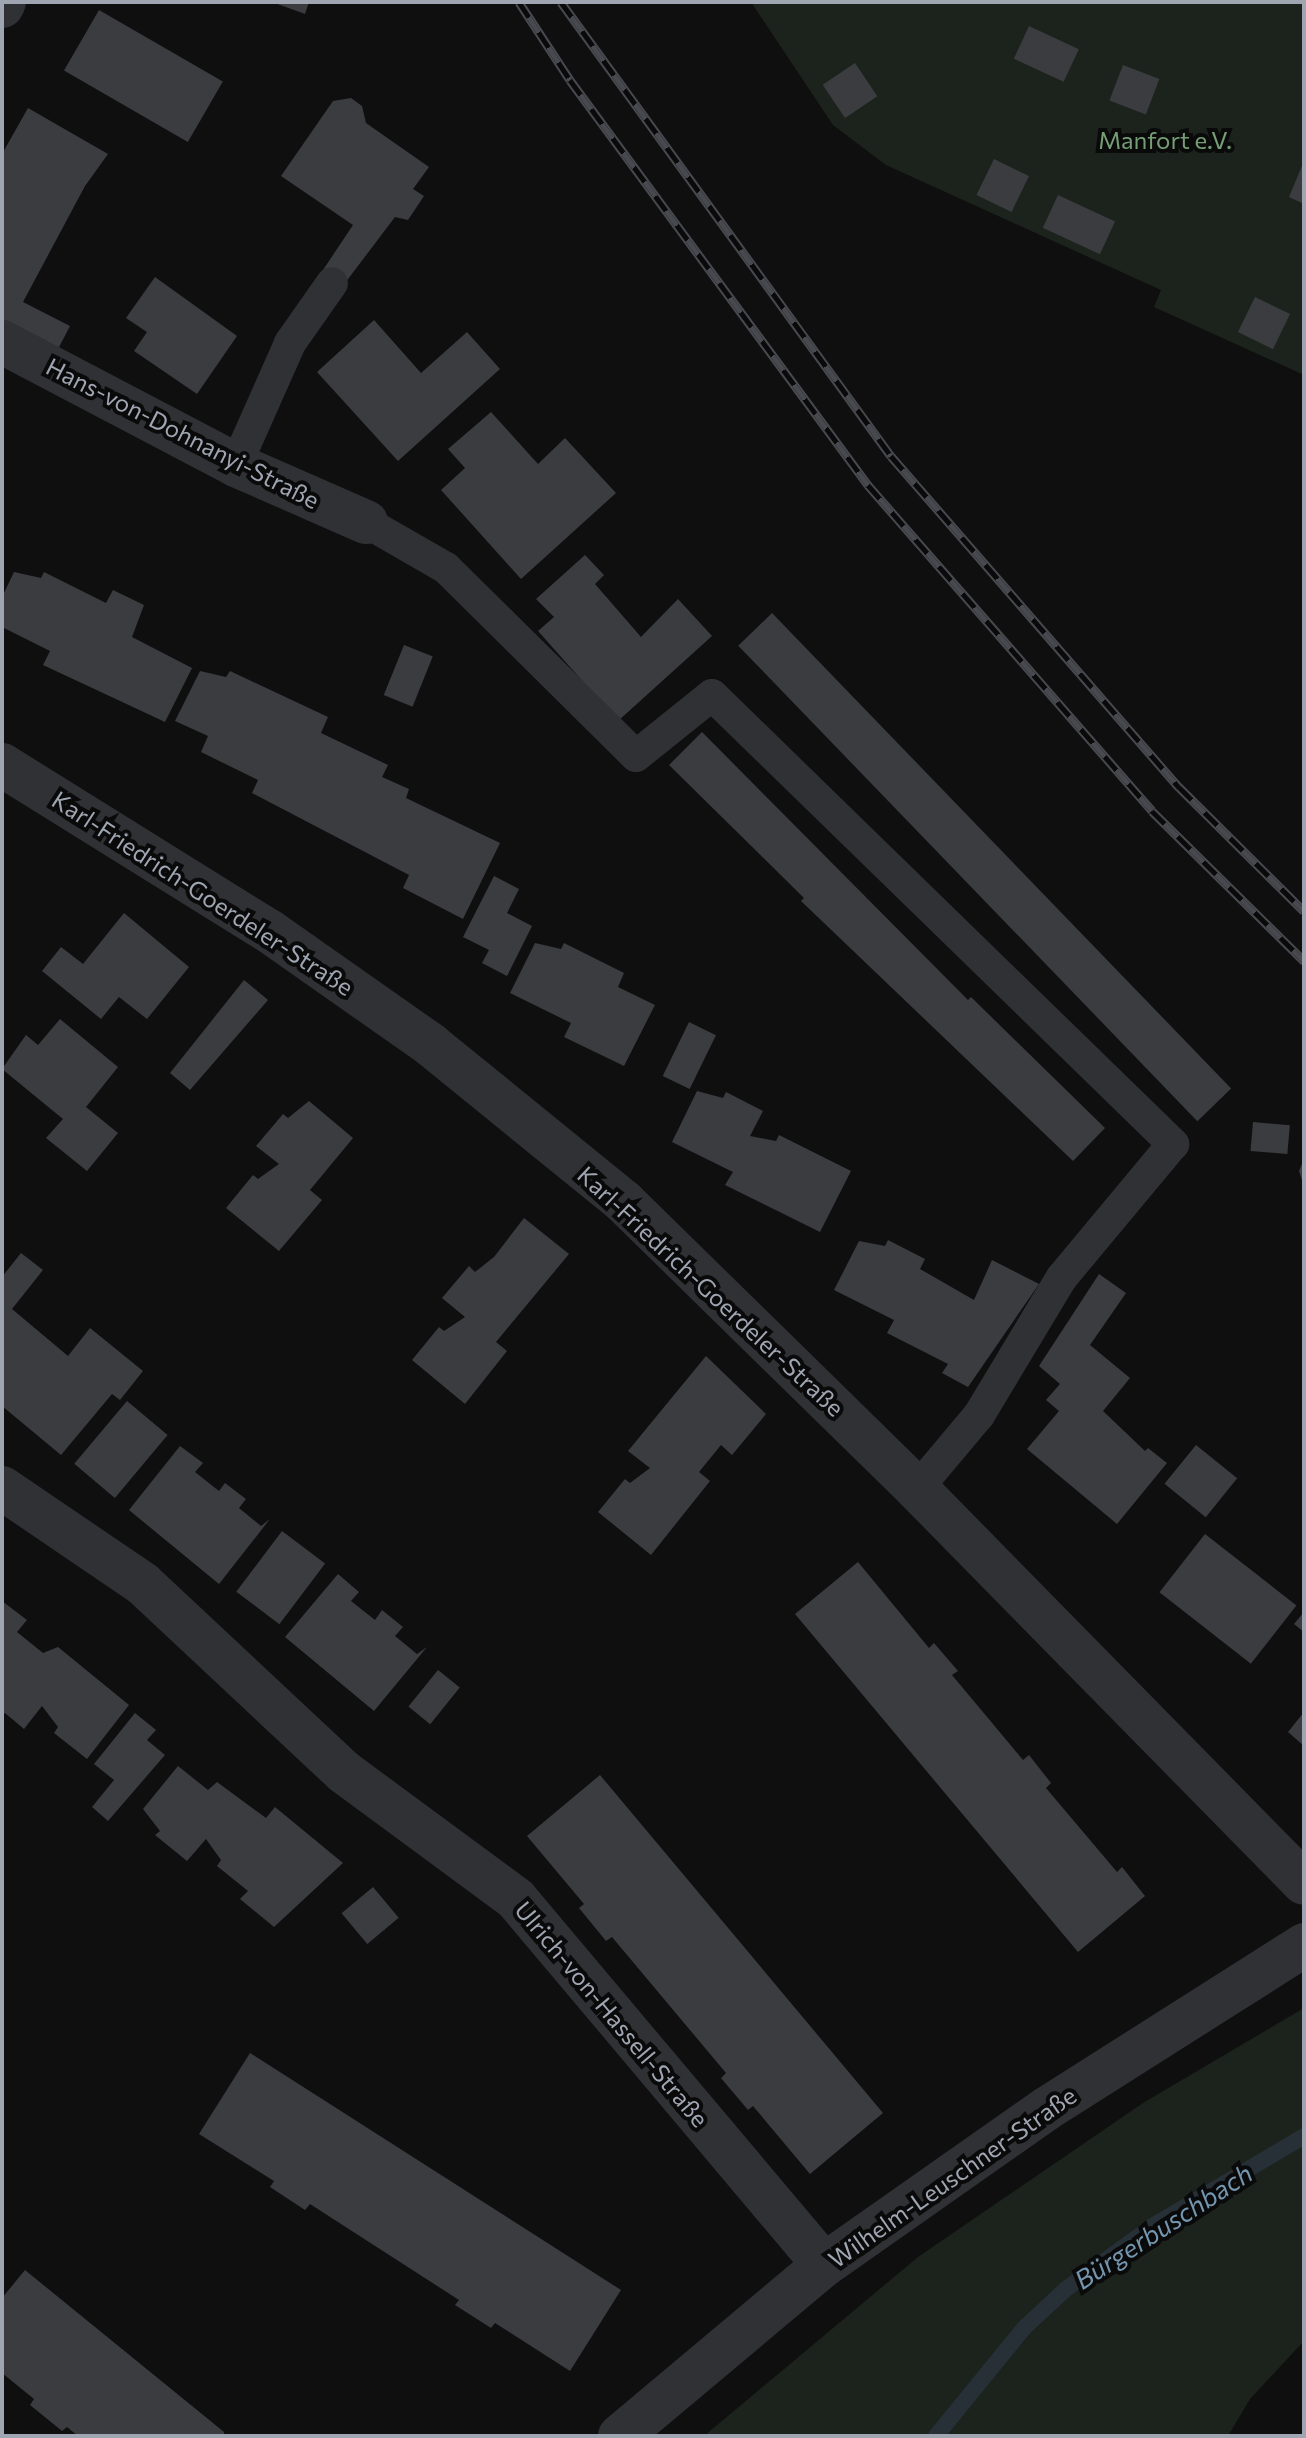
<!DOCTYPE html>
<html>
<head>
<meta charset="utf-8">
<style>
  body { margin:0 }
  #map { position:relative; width:1306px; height:2438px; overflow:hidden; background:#0f0f10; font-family:Commissioner,sans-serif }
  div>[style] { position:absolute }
  .green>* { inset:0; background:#1b231c }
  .stream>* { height:16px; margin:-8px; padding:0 8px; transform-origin:8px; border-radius:8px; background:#273036 }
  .building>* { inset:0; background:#3b3c40; transform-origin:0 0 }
  .service>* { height:32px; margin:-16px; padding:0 16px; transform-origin:16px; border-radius:16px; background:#303135 }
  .minor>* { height:44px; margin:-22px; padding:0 22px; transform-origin:22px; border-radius:22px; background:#303135 }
  .rail>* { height:9px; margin-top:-4.5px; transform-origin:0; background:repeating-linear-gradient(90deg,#0a0a0b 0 18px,#47494e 0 36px); box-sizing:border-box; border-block:2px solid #47494e }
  span { translate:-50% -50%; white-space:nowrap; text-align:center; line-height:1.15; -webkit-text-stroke:8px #0a0a0b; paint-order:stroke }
  .park-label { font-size:24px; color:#759e76 }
  .street-label { font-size:24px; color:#9fa6b2 }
  .water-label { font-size:26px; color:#7496af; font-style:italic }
  .frame { position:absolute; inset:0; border:4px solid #9fa6b2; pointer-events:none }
</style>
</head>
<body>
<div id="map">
  <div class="green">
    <div style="clip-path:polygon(751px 2px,1304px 2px,1304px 375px,1154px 307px,1161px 290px,886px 165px,833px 125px)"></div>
    <div style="clip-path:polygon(1304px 2008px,1304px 2341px,1250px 2399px,1228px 2436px,704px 2436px,918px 2257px,1143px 2103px)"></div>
  </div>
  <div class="stream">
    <div style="left:936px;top:2436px;width:139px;rotate:-50.8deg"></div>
    <div style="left:1024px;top:2328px;width:57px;rotate:-42.9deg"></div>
    <div style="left:1066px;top:2289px;width:105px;rotate:-36.1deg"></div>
    <div style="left:1151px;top:2227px;width:178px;rotate:-30.7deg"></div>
  </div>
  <div class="building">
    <div style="clip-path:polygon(272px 2px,309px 2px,305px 14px)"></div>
    <div style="left:99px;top:10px;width:143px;height:70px;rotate:30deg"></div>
    <div style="left:1029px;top:26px;width:55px;height:36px;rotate:25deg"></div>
    <div style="left:855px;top:63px;width:40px;height:39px;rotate:56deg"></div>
    <div style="left:1123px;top:65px;width:39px;height:38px;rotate:21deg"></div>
    <div style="clip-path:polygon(351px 98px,362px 106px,366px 123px,429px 167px,413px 189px,424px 196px,408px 220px,395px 217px,342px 287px,321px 273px,353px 225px,281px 176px,333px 101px)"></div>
    <div style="clip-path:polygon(28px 108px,108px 154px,85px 186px,23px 302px,70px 326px,56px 353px,2px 326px,2px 154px)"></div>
    <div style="left:994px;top:159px;width:39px;height:40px;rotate:26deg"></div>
    <div style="clip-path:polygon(1304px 161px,1304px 204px,1289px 197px)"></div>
    <div style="left:1058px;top:195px;width:63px;height:36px;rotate:25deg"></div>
    <div style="clip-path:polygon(155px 277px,237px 336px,197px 394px,134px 351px,147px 332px,126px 318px)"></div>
    <div style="left:1255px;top:297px;width:39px;height:39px;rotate:26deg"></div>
    <div style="clip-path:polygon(374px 320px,421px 373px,467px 332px,500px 369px,398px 461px,317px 372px)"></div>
    <div style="clip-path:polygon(491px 412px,538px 464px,565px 438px,616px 493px,521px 579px,441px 490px,465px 468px,448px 449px)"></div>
    <div style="clip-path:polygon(585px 555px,604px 575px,595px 584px,641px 637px,678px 599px,712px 636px,618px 721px,538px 631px,554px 617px,536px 599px)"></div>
    <div style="clip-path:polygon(14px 572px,41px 578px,44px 572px,106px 603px,113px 590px,144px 605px,132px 637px,192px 668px,165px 722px,43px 665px,50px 651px,2px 627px,2px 597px)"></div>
    <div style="left:772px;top:613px;width:661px;height:47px;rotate:46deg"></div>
    <div style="left:404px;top:645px;width:31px;height:54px;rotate:22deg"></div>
    <div style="clip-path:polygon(200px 671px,226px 677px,230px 671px,328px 717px,321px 733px,388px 765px,382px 777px,409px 789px,406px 798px,500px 843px,463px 919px,403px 888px,409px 875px,252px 793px,258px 780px,201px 752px,208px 736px,175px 721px)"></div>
    <div style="clip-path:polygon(702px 732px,968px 1000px,971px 997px,1105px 1128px,1073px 1161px,801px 901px,804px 898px,669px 765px)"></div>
    <div style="clip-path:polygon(494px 876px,519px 889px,507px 913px,532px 926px,507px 976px,482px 963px,489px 950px,463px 937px)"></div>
    <div style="clip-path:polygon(124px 913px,189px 967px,147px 1019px,119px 997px,101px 1019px,42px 971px,61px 947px,83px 964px)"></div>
    <div style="clip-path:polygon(535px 943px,561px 949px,564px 943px,624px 973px,618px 987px,655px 1005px,624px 1066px,564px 1037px,571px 1023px,510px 993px)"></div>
    <div style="clip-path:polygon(244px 980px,268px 1000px,190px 1090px,170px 1073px)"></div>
    <div style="clip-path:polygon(60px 1019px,118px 1067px,86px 1107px,118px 1133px,87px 1171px,46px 1138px,63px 1119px,2px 1069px,26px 1035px,38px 1045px)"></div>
    <div style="left:689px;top:1022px;width:30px;height:60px;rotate:26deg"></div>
    <div style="clip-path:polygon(697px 1091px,723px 1098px,726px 1092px,763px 1111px,750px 1136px,776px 1141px,779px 1135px,851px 1171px,820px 1232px,725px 1185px,733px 1172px,672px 1142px)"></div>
    <div style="clip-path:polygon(309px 1101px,353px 1138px,310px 1190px,322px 1200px,279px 1251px,226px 1208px,253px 1175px,258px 1179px,279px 1164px,256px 1146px,283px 1114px,288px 1118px)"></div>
    <div style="left:1253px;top:1122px;width:37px;height:29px;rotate:5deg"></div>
    <div style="clip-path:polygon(1304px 1159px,1304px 1186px,1299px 1171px)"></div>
    <div style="clip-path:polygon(524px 1218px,569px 1254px,496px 1342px,507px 1351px,465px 1404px,412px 1360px,439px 1327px,444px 1331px,465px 1317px,442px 1298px,469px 1266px,475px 1272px,494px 1257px)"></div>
    <div style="clip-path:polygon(888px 1240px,925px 1259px,920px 1269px,974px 1300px,992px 1260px,1039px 1284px,968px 1387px,942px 1373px,948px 1364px,887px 1333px,894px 1320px,834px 1290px,859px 1241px,885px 1246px)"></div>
    <div style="clip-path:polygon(21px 1253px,43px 1270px,12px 1309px,68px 1356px,90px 1328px,143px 1371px,120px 1400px,112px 1394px,61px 1455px,2px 1406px,2px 1277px)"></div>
    <div style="clip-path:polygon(1099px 1274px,1126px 1293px,1090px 1345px,1130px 1378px,1103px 1411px,1145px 1451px,1148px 1448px,1167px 1463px,1117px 1524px,1027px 1449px,1059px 1411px,1046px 1400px,1060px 1384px,1039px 1366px)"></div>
    <div style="clip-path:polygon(706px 1356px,766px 1414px,732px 1455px,721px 1445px,699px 1472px,710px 1481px,651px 1555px,598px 1512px,625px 1479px,630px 1483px,650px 1468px,628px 1451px)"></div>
    <div style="left:127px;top:1401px;width:53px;height:82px;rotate:40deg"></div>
    <div style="left:1196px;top:1445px;width:53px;height:50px;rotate:39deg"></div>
    <div style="clip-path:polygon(180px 1446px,203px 1463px,195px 1472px,219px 1491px,225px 1483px,246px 1499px,239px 1508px,261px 1526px,270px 1519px,219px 1584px,129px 1510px)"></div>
    <div style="left:282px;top:1531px;width:54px;height:76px;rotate:37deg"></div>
    <div style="left:1205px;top:1534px;width:116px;height:74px;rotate:38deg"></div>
    <div style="clip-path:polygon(858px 1562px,929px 1648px,934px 1643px,958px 1671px,952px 1675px,1023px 1760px,1029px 1755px,1051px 1783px,1046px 1788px,1117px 1872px,1122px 1867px,1145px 1896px,1078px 1952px,795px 1614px)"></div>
    <div style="clip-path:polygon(338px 1574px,359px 1592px,351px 1601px,375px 1620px,382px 1610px,403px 1627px,395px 1636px,417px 1654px,427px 1647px,374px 1711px,285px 1637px)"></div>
    <div style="clip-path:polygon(2px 1601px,27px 1620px,17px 1632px,43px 1653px,58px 1647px,129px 1705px,87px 1759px,54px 1733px,58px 1727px,42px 1706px,24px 1729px,5px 1713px,2px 1716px)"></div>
    <div style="clip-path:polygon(1304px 1612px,1304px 1632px,1294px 1624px)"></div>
    <div style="left:438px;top:1670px;width:28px;height:47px;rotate:39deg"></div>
    <div style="clip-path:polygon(1304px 1712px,1304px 1746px,1288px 1732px)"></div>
    <div style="clip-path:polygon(135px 1713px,156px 1730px,147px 1740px,165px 1755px,108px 1821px,92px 1807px,114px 1780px,94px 1764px)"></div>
    <div style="clip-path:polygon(178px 1766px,208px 1790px,217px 1782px,266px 1818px,275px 1807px,343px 1863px,274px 1927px,240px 1899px,248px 1891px,217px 1866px,221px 1860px,206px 1839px,187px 1861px,155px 1835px,160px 1831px,143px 1809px)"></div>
    <div style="clip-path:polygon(600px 1775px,883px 2113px,810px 2174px,753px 2106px,748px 2110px,721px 2078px,726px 2073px,612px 1937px,606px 1941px,579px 1908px,584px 1904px,527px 1836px)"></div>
    <div style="left:373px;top:1887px;width:40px;height:41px;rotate:50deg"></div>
    <div style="clip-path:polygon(250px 2053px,621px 2290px,570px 2371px,495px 2323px,491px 2328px,455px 2305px,459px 2300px,310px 2204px,305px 2210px,270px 2187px,274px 2181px,199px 2134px)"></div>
    <div style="clip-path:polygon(25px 2270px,224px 2432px,224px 2436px,78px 2436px,67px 2427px,62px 2431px,30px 2405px,34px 2399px,2px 2373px,2px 2298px)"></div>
  </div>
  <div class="service">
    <div style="left:236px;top:465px;width:133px;rotate:-66.1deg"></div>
    <div style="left:290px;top:343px;width:73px;rotate:-55deg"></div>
    <div style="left:366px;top:522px;width:92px;rotate:29.9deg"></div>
    <div style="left:446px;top:568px;width:267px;rotate:44.7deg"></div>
    <div style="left:636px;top:756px;width:97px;rotate:-38.8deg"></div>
    <div style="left:712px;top:695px;width:644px;rotate:44.24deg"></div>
    <div style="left:1173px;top:1144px;width:173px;rotate:129.8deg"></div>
    <div style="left:1062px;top:1277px;width:161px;rotate:121deg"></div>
    <div style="left:979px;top:1415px;width:97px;rotate:130deg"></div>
  </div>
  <div class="minor">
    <div style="left:2px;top:6px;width:4px;rotate:-63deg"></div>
    <div style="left:2px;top:342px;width:264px;rotate:27.7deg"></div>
    <div style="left:236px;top:465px;width:142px;rotate:23.7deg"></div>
    <div style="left:2px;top:765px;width:314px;rotate:31.9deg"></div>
    <div style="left:269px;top:931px;width:198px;rotate:35.1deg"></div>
    <div style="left:431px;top:1045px;width:249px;rotate:39.1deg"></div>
    <div style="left:624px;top:1202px;width:410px;rotate:44.4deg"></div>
    <div style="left:917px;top:1489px;width:552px;rotate:45.51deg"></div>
    <div style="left:2px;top:1488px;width:169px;rotate:34.2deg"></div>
    <div style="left:142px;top:1583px;width:277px;rotate:43.1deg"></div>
    <div style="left:344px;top:1772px;width:214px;rotate:36.4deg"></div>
    <div style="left:516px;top:1899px;width:478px;rotate:49.9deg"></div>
    <div style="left:620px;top:2436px;width:266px;rotate:-40deg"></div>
    <div style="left:824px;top:2265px;width:271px;rotate:-35.1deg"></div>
    <div style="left:1046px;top:2109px;width:306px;rotate:-32.4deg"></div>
  </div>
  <div class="rail">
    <div style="left:519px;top:2px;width:93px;rotate:56.8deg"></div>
    <div style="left:570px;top:80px;width:503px;rotate:53.65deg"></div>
    <div style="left:868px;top:485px;width:432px;rotate:48.9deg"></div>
    <div style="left:1152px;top:811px;width:214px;rotate:44.6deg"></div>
    <div style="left:561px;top:2px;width:561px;rotate:53.99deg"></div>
    <div style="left:891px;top:456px;width:439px;rotate:49deg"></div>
    <div style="left:1179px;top:787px;width:176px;rotate:44.8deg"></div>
  </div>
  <div class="park-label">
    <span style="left:1165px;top:140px">Manfort e.V.</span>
  </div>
  <div class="street-label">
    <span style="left:183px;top:433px;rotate:27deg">Hans-von-Dohnanyi-Straße</span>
    <span style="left:203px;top:893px;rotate:33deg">Karl-Friedrich-Goerdeler-Straße</span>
    <span style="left:711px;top:1291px;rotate:43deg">Karl-Friedrich-Goerdeler-Straße</span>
    <span style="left:612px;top:2014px;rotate:50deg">Ulrich-von-Hassell-Straße</span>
    <span style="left:952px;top:2177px;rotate:-35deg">Wilhelm-Leuschner-Straße</span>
  </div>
  <div class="water-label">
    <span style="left:1163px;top:2226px;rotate:-33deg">Bürgerbuschbach</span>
  </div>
  <div class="frame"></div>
</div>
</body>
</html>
